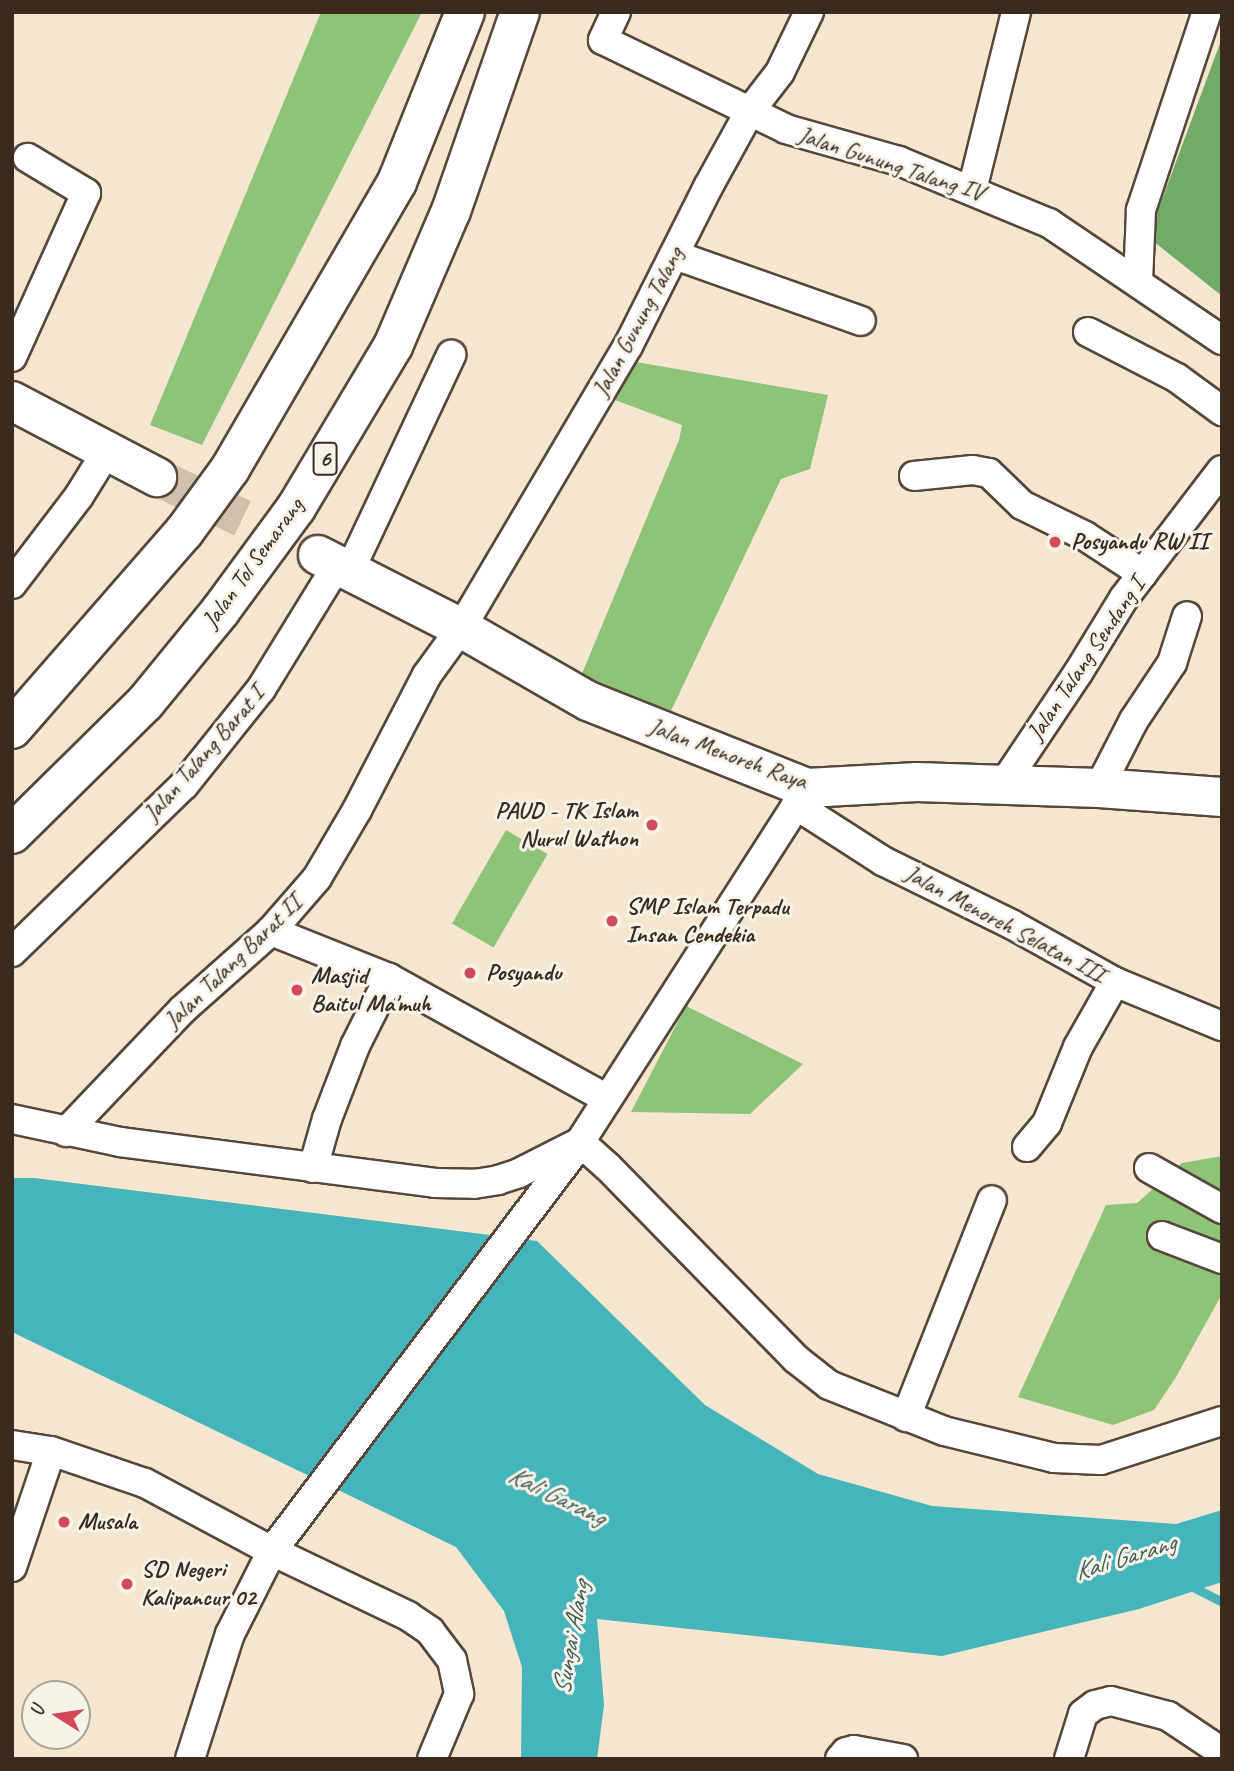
<!DOCTYPE html>
<html>
<head>
<meta charset="utf-8">
<style>
  body { margin:0 }
  #map { position:relative; width:1234px; height:1771px; overflow:hidden; background:#f5e6d0; font-family:Caveat,sans-serif }
  div>[style] { position:absolute }
  .green>* { inset:0; background:#8ec477; transform-origin:0 0 }
  .forest>* { inset:0; background:#72aa68 }
  .water>* { inset:0; background:#45b5bb }
  .stream>* { height:9px; margin:-4.5px; padding:0 4.5px; transform-origin:4.5px; border-radius:4.5px; background:#45b5bb }
  .secondary-tunnel>* { height:38px; margin-top:-19px; transform-origin:0; background:repeating-linear-gradient(90deg,#d0c0ac 0 38px,transparent 0 57px) }
  .roads { filter:drop-shadow(2px 0 #574639) drop-shadow(-2px 0 #574639) drop-shadow(0 2px #574639) drop-shadow(0 -2px #574639) }
  .street>* { height:28px; margin:-14px; padding:0 14px; transform-origin:14px; border-radius:14px; background:#fff }
  .secondary>* { height:38px; margin:-19px; padding:0 19px; transform-origin:19px; border-radius:19px; background:#fff }
  .highway>* { height:38px; margin:-19px; padding:0 19px; transform-origin:19px; border-radius:19px; background:#fff }
  .dots>* { width:19px; height:19px; translate:-50% -50%; box-sizing:border-box; border:4px solid #f7f3e8; border-radius:50% }
  span { translate:-50% -50%; white-space:nowrap; text-align:center; line-height:1.15; -webkit-text-stroke:6px #f7f3e8; paint-order:stroke }
  .shield-label span { padding:2px 5px; background:#f7f3e8; border:2px solid; border-radius:5px; -webkit-text-stroke-width:0 }
  .shield-label { font-size:23px; color:#3b2a1e; font-weight:700 }
  .street-label { font-size:24px; color:#3b2a1e }
  .poi-label { font-size:24px; color:#3b2a1e; font-weight:700 }
  .left { translate:0 -50%; text-align:left }
  .right { translate:-100% -50%; text-align:right }
  .water-label { font-size:26px; color:#3e5b55; font-style:italic }
  .frame { position:absolute; inset:0; border:14px solid #3b2a1e; pointer-events:none }
  .north { position:absolute; left:21px; top:1680px; width:70px; height:70px; box-sizing:border-box; background:#f7f3e8; border:2px solid #aca397; border-radius:50%; rotate:282deg; font-size:19px; font-weight:700; line-height:28px; text-align:center; color:#3b2a1e }
  .north::after { content:''; display:block; margin:auto; width:24px; height:32px; background:#d1495b; clip-path:polygon(50% 0,100% 100%,50% 72%,0 100%) }
</style>
</head>
<body>
<div id="map">
  <div class="green">
    <div style="clip-path:polygon(321px 12px,422px 12px,202px 445px,150px 425px)"></div>
    <div style="clip-path:polygon(636px 362px,828px 395px,810px 469px,781px 479px,670px 713px,581px 676px,679px 440px,682px 425px,615px 400px)"></div>
    <div style="left:506px;top:830px;width:48px;height:108px;rotate:30deg"></div>
    <div style="clip-path:polygon(686px 1006px,803px 1064px,750px 1114px,631px 1112px)"></div>
    <div style="clip-path:polygon(1222px 1156px,1222px 1294px,1176px 1377px,1154px 1410px,1113px 1425px,1018px 1397px,1106px 1205px,1137px 1203px,1182px 1163px)"></div>
  </div>
  <div class="forest">
    <div style="clip-path:polygon(1222px 38px,1222px 296px,1148px 237px)"></div>
  </div>
  <div class="water">
    <div style="clip-path:polygon(12px 1178px,34px 1178px,537px 1241px,705px 1405px,818px 1474px,932px 1506px,1176px 1524px,1222px 1510px,1222px 1582px,1139px 1609px,942px 1656px,597px 1619px,604px 1705px,597px 1759px,521px 1759px,522px 1667px,504px 1611px,456px 1547px,12px 1332px)"></div>
  </div>
  <div class="stream">
    <div style="left:1189px;top:1585px;width:37px;rotate:27deg"></div>
  </div>
  <div class="secondary-tunnel">
    <div style="left:157px;top:477px;width:179px;rotate:25.8deg"></div>
  </div>
  <div class="roads">
    <div class="street">
      <div style="left:616px;top:12px;width:31px;rotate:115deg"></div>
      <div style="left:603px;top:40px;width:203px;rotate:25.9deg"></div>
      <div style="left:786px;top:129px;width:117px;rotate:15.8deg"></div>
      <div style="left:899px;top:161px;width:162px;rotate:22.5deg"></div>
      <div style="left:1049px;top:223px;width:209px;rotate:34.1deg"></div>
      <div style="left:972px;top:190px;width:183px;rotate:-76.1deg"></div>
      <div style="left:675px;top:255px;width:197px;rotate:19.5deg"></div>
      <div style="left:1138px;top:282px;width:72px;rotate:-87.6deg"></div>
      <div style="left:1141px;top:210px;width:209px;rotate:-71.6deg"></div>
      <div style="left:1088px;top:332px;width:100px;rotate:27.3deg"></div>
      <div style="left:1177px;top:378px;width:56px;rotate:36.3deg"></div>
      <div style="left:12px;top:357px;width:180px;rotate:-65.7deg"></div>
      <div style="left:86px;top:193px;width:68px;rotate:-148.9deg"></div>
      <div style="left:914px;top:476px;width:59px;rotate:-5.8deg"></div>
      <div style="left:973px;top:470px;width:16px;rotate:11deg"></div>
      <div style="left:989px;top:473px;width:46px;rotate:44.1deg"></div>
      <div style="left:1022px;top:505px;width:70px;rotate:26.2deg"></div>
      <div style="left:1085px;top:536px;width:69px;rotate:33.2deg"></div>
      <div style="left:350px;top:570px;width:238px;rotate:-64.8deg"></div>
      <div style="left:12px;top:584px;width:111px;rotate:-52.7deg"></div>
      <div style="left:79px;top:496px;width:53px;rotate:-58.1deg"></div>
      <div style="left:1003px;top:785px;width:135px;rotate:-56.2deg"></div>
      <div style="left:1078px;top:673px;width:88px;rotate:-58.5deg"></div>
      <div style="left:1124px;top:598px;width:161px;rotate:-52.6deg"></div>
      <div style="left:1099px;top:788px;width:76px;rotate:-62.8deg"></div>
      <div style="left:1134px;top:720px;width:69px;rotate:-56.3deg"></div>
      <div style="left:1172px;top:663px;width:49px;rotate:-72.3deg"></div>
      <div style="left:796px;top:805px;width:103px;rotate:32.8deg"></div>
      <div style="left:883px;top:861px;width:143px;rotate:26.2deg"></div>
      <div style="left:1011px;top:924px;width:119px;rotate:29.1deg"></div>
      <div style="left:1115px;top:982px;width:116px;rotate:22.4deg"></div>
      <div style="left:271px;top:931px;width:127px;rotate:21.7deg"></div>
      <div style="left:389px;top:978px;width:249px;rotate:29deg"></div>
      <div style="left:12px;top:952px;width:240px;rotate:-44.2deg"></div>
      <div style="left:184px;top:785px;width:123px;rotate:-51.3deg"></div>
      <div style="left:261px;top:689px;width:147px;rotate:-58.4deg"></div>
      <div style="left:12px;top:1119px;width:110px;rotate:12deg"></div>
      <div style="left:120px;top:1142px;width:318px;rotate:7.4deg"></div>
      <div style="left:435px;top:1183px;width:39px;rotate:1deg"></div>
      <div style="left:474px;top:1184px;width:24px;rotate:-9deg"></div>
      <div style="left:498px;top:1180px;width:22px;rotate:-18deg"></div>
      <div style="left:519px;top:1173px;width:68px;rotate:-26.9deg"></div>
      <div style="left:580px;top:1142px;width:36px;rotate:42deg"></div>
      <div style="left:607px;top:1166px;width:270px;rotate:45.6deg"></div>
      <div style="left:796px;top:1359px;width:42px;rotate:38.2deg"></div>
      <div style="left:829px;top:1385px;width:124px;rotate:21.8deg"></div>
      <div style="left:944px;top:1431px;width:113px;rotate:13.8deg"></div>
      <div style="left:1054px;top:1458px;width:47px;rotate:2.4deg"></div>
      <div style="left:1101px;top:1460px;width:127px;rotate:-17.9deg"></div>
      <div style="left:66px;top:1132px;width:168px;rotate:-46.4deg"></div>
      <div style="left:182px;top:1010px;width:119px;rotate:-41.6deg"></div>
      <div style="left:271px;top:931px;width:70px;rotate:-49deg"></div>
      <div style="left:317px;top:878px;width:79px;rotate:-59.5deg"></div>
      <div style="left:357px;top:810px;width:152px;rotate:-62.6deg"></div>
      <div style="left:427px;top:675px;width:58px;rotate:-54.1deg"></div>
      <div style="left:461px;top:628px;width:328px;rotate:-59.4deg"></div>
      <div style="left:628px;top:346px;width:178px;rotate:-63.3deg"></div>
      <div style="left:708px;top:187px;width:87px;rotate:-61.1deg"></div>
      <div style="left:750px;top:111px;width:49px;rotate:-52.4deg"></div>
      <div style="left:780px;top:72px;width:67px;rotate:-64.2deg"></div>
      <div style="left:1027px;top:1147px;width:31px;rotate:-50deg"></div>
      <div style="left:1047px;top:1123px;width:82px;rotate:-67.8deg"></div>
      <div style="left:1078px;top:1047px;width:75px;rotate:-60.4deg"></div>
      <div style="left:313px;top:1168px;width:51px;rotate:-74.1deg"></div>
      <div style="left:327px;top:1119px;width:78px;rotate:-69deg"></div>
      <div style="left:355px;top:1046px;width:76px;rotate:-63.4deg"></div>
      <div style="left:1149px;top:1168px;width:84px;rotate:29.3deg"></div>
      <div style="left:1162px;top:1236px;width:64px;rotate:21deg"></div>
      <div style="left:906px;top:1417px;width:233px;rotate:-68.4deg"></div>
      <div style="left:12px;top:1445px;width:39px;rotate:9deg"></div>
      <div style="left:51px;top:1451px;width:99px;rotate:18.8deg"></div>
      <div style="left:145px;top:1483px;width:144px;rotate:28.2deg"></div>
      <div style="left:272px;top:1551px;width:151px;rotate:25.5deg"></div>
      <div style="left:408px;top:1616px;width:27px;rotate:34deg"></div>
      <div style="left:430px;top:1631px;width:36px;rotate:53deg"></div>
      <div style="left:452px;top:1660px;width:35px;rotate:78deg"></div>
      <div style="left:459px;top:1694px;width:70px;rotate:112.6deg"></div>
      <div style="left:12px;top:1567px;width:122px;rotate:-71.4deg"></div>
      <div style="left:190px;top:1759px;width:131px;rotate:-72.3deg"></div>
      <div style="left:230px;top:1634px;width:93px;rotate:-63.2deg"></div>
      <div style="left:272px;top:1551px;width:499px;rotate:-52.9deg"></div>
      <div style="left:573px;top:1153px;width:434px;rotate:-57.3deg"></div>
      <div style="left:840px;top:1759px;width:9px;rotate:-49deg"></div>
      <div style="left:846px;top:1752px;width:8px;rotate:-14deg"></div>
      <div style="left:854px;top:1750px;width:50px;rotate:10.4deg"></div>
      <div style="left:1069px;top:1759px;width:47px;rotate:-72.7deg"></div>
      <div style="left:1083px;top:1714px;width:15px;rotate:-37deg"></div>
      <div style="left:1095px;top:1705px;width:16px;rotate:-14deg"></div>
      <div style="left:1111px;top:1701px;width:59px;rotate:14.7deg"></div>
      <div style="left:1168px;top:1716px;width:65px;rotate:33.7deg"></div>
    </div>
    <div class="secondary">
      <div style="left:12px;top:401px;width:164px;rotate:27.7deg"></div>
      <div style="left:318px;top:555px;width:161px;rotate:27deg"></div>
      <div style="left:461px;top:628px;width:146px;rotate:29.9deg"></div>
      <div style="left:588px;top:701px;width:236px;rotate:21.7deg"></div>
      <div style="left:807px;top:788px;width:110px;rotate:-3.1deg"></div>
      <div style="left:917px;top:782px;width:182px;rotate:1.9deg"></div>
      <div style="left:1099px;top:788px;width:123px;rotate:4.2deg"></div>
    </div>
    <div class="highway">
      <div style="left:12px;top:729px;width:262px;rotate:-48.9deg"></div>
      <div style="left:184px;top:532px;width:78px;rotate:-53.9deg"></div>
      <div style="left:230px;top:469px;width:332px;rotate:-59.8deg"></div>
      <div style="left:397px;top:182px;width:183px;rotate:-68.2deg"></div>
      <div style="left:12px;top:834px;width:187px;rotate:-44.6deg"></div>
      <div style="left:145px;top:703px;width:120px;rotate:-50.7deg"></div>
      <div style="left:221px;top:610px;width:127px;rotate:-53.7deg"></div>
      <div style="left:296px;top:508px;width:189px;rotate:-59.1deg"></div>
      <div style="left:393px;top:346px;width:147px;rotate:-66.8deg"></div>
      <div style="left:451px;top:211px;width:211px;rotate:-70.9deg"></div>
    </div>
  </div>
  <div class="dots">
    <div style="left:1055px;top:542px;background:#d1495b"></div>
    <div style="left:652px;top:825px;background:#d1495b"></div>
    <div style="left:612px;top:921px;background:#d1495b"></div>
    <div style="left:470px;top:973px;background:#d1495b"></div>
    <div style="left:297px;top:990px;background:#d1495b"></div>
    <div style="left:64px;top:1522px;background:#d1495b"></div>
    <div style="left:127px;top:1584px;background:#d1495b"></div>
  </div>
  <div class="shield-label">
    <span style="left:325px;top:459px">6</span>
  </div>
  <div class="street-label">
    <span style="left:891px;top:164px;rotate:18deg">Jalan Gunung Talang IV</span>
    <span style="left:638px;top:322px;rotate:-62deg">Jalan Gunung Talang</span>
    <span style="left:253px;top:563px;rotate:-54deg">Jalan Tol Semarang</span>
    <span style="left:1086px;top:659px;rotate:-56deg">Jalan Talang Sendang I</span>
    <span style="left:204px;top:754px;rotate:-49deg">Jalan Talang Barat I</span>
    <span style="left:728px;top:754px;rotate:20deg">Jalan Menoreh Raya</span>
    <span style="left:1005px;top:924px;rotate:28deg">Jalan Menoreh Selatan III</span>
    <span style="left:233px;top:962px;rotate:-44deg">Jalan Talang Barat II</span>
  </div>
  <div class="poi-label">
    <span class="left" style="left:1071px;top:542px">Posyandu RW II</span>
    <span class="right" style="left:638px;top:825px">PAUD - TK Islam<br>Nurul Wathon</span>
    <span class="left" style="left:626px;top:921px">SMP Islam Terpadu<br>Insan Cendekia</span>
    <span class="left" style="left:486px;top:973px">Posyandu</span>
    <span class="left" style="left:311px;top:990px">Masjid<br>Baitul Ma'muh</span>
    <span class="left" style="left:78px;top:1522px">Musala</span>
    <span class="left" style="left:141px;top:1584px">SD Negeri<br>Kalipancur 02</span>
  </div>
  <div class="water-label">
    <span style="left:557px;top:1496px;rotate:26deg">Kali Garang</span>
    <span style="left:1125px;top:1557px;rotate:-17deg">Kali Garang</span>
    <span style="left:571px;top:1638px;rotate:-80deg">Sungai Alang</span>
  </div>
  <div class="frame"></div>
  <div class="north">U</div>
</div>
</body>
</html>
